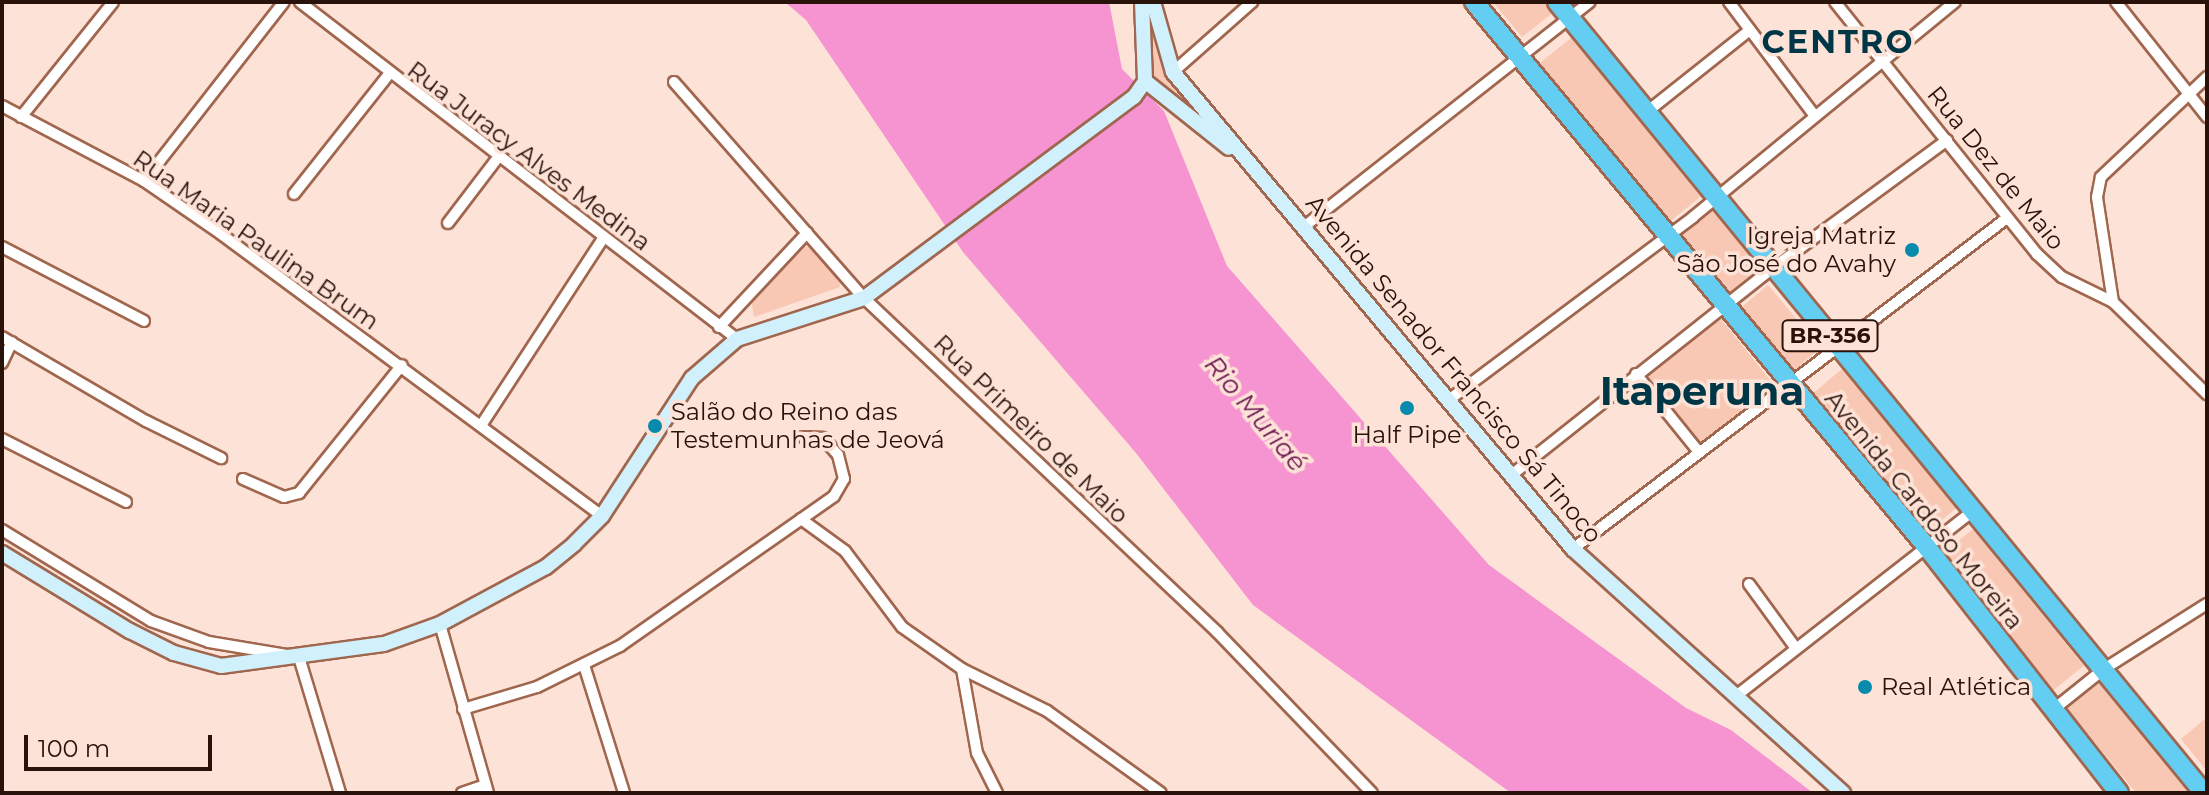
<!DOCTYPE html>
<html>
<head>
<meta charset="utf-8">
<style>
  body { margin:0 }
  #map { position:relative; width:2209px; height:795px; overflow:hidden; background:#fde2d7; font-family:Montserrat,sans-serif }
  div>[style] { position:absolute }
  .green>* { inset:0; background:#f9c8b5; transform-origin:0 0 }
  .water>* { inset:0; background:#f594d0 }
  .roads { filter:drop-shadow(2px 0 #a0664e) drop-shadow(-2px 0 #a0664e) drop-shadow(0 2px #a0664e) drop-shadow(0 -2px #a0664e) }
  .street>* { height:10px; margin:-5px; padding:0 5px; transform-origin:5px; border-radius:5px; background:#fff }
  .secondary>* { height:14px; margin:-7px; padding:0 7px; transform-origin:7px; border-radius:7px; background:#d0f0fb }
  .highway>* { height:18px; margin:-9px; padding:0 9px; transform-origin:9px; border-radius:9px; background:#63cef2 }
  .dots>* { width:22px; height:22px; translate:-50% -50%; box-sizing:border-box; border:4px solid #fde2d7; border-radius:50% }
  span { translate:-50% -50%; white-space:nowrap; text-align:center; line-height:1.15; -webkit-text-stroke:7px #fde2d7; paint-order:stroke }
  .shield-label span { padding:2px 6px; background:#fde2d7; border:2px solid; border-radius:6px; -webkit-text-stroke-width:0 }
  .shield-label { font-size:22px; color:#291209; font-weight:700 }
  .street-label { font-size:24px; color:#291209 }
  .poi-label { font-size:24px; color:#291209 }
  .right { translate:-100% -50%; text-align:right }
  .left { translate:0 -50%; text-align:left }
  .water-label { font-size:26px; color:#6d1954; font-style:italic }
  .district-label { font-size:32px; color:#003747; font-weight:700; letter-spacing:2px }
  .town-label { font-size:40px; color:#003747; font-weight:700 }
  .frame { position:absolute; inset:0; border:4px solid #291209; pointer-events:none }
  .scale { position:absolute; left:24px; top:735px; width:188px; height:36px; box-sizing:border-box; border:4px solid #291209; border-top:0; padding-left:10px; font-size:24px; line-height:28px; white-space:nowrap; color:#291209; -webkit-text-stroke:6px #fde2d7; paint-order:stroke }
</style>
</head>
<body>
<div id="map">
  <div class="green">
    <div style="clip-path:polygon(1493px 2px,1548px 2px,1555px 11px,1522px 37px)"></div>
    <div style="clip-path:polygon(1147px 3px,1163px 71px,1208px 124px,1152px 76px)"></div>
    <div style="left:1572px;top:37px;width:205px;height:42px;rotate:51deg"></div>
    <div style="left:1712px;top:210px;width:78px;height:39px;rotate:50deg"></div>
    <div style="clip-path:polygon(804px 247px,811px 247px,839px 274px,840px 287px,754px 317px,751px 300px)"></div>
    <div style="left:1768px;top:285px;width:82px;height:41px;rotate:50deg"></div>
    <div style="left:1720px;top:318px;width:90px;height:95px;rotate:51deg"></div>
    <div style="left:1842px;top:369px;width:180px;height:39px;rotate:50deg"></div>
    <div style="left:1973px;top:529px;width:176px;height:39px;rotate:51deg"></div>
    <div style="clip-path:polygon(2103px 680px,2196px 793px,2136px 793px,2067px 708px)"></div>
    <div style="clip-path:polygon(2207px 717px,2207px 771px,2181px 739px)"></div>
  </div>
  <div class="water">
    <div style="clip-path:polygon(785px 2px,1109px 2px,1122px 69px,1164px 111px,1227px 266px,1489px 565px,1686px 708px,1731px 730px,1813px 793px,1511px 793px,1253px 605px,1136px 453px,963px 252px,806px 20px)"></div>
  </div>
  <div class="roads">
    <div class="street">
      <div style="left:300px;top:2px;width:552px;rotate:37.64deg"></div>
      <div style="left:1729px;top:2px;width:143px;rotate:53deg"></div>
      <div style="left:1835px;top:2px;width:323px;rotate:51.3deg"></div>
      <div style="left:2037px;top:254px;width:34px;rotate:43deg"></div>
      <div style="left:2062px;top:277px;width:57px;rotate:26.1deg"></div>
      <div style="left:2113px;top:302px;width:132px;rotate:44.4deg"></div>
      <div style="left:2116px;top:2px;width:147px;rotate:51.6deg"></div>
      <div style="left:1173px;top:72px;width:106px;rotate:-41.5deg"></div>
      <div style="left:674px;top:82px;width:288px;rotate:48.7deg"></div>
      <div style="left:864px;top:298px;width:486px;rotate:43.4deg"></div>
      <div style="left:1217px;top:632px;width:223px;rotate:46.1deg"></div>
      <div style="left:2px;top:106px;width:161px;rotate:27.8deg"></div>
      <div style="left:144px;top:181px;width:93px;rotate:34.5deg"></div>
      <div style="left:221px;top:234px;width:474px;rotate:36.5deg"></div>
      <div style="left:1648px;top:111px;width:130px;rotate:-38.5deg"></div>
      <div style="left:21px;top:117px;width:147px;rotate:-51.3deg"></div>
      <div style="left:144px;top:181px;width:227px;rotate:-52deg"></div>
      <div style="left:294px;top:194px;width:153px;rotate:-51.6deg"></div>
      <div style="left:448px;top:223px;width:84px;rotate:-52.7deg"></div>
      <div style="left:1305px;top:226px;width:362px;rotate:-38.2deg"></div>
      <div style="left:2px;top:247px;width:160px;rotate:27.5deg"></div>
      <div style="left:2113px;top:302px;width:106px;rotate:-98.7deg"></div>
      <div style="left:2097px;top:197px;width:20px;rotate:-79deg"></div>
      <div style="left:2101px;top:177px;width:146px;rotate:-43.3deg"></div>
      <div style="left:719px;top:327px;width:129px;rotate:-46.9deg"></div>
      <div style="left:2px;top:337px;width:167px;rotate:30.3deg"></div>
      <div style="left:146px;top:421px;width:84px;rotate:26.3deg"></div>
      <div style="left:2px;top:363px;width:23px;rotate:-65deg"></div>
      <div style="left:1636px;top:374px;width:100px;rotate:51.1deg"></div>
      <div style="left:1450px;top:399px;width:304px;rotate:-36.8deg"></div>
      <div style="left:1693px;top:217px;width:339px;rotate:-39.4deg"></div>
      <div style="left:482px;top:424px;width:223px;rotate:-56.9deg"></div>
      <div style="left:2px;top:439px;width:139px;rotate:26.9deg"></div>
      <div style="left:1514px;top:473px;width:330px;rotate:-38.4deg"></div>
      <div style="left:1773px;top:268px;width:216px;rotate:-36.3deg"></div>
      <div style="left:243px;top:479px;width:45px;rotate:23.7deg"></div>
      <div style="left:284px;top:497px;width:16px;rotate:-15deg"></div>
      <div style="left:299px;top:493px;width:164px;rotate:-51.2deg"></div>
      <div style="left:801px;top:519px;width:54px;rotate:36deg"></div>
      <div style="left:845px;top:551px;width:95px;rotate:53.1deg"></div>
      <div style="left:902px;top:627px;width:73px;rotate:35deg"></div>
      <div style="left:962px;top:669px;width:85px;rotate:79.9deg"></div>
      <div style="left:977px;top:753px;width:45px;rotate:63.4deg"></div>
      <div style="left:2px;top:530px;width:175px;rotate:31.4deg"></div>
      <div style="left:151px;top:621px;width:62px;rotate:19.9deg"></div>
      <div style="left:209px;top:642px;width:91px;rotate:9.5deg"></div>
      <div style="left:299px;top:657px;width:142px;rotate:73.2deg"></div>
      <div style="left:1573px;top:549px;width:546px;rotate:-37.33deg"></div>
      <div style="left:1749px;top:584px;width:78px;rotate:53.9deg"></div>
      <div style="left:440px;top:624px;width:176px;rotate:74.1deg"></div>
      <div style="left:584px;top:665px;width:134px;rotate:72.6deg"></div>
      <div style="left:962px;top:669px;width:95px;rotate:26.3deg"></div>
      <div style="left:1047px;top:711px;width:140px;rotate:35.7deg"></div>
      <div style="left:1736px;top:696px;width:301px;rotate:-38deg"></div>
      <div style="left:463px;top:709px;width:77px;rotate:-16.6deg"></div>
      <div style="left:537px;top:687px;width:93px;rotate:-26.3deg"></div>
      <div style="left:620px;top:646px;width:261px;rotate:-35deg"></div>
      <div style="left:834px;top:496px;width:20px;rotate:-60deg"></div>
      <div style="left:844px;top:479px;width:25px;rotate:-104deg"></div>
      <div style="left:838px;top:455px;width:23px;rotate:-131deg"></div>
      <div style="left:823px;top:438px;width:20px;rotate:-177deg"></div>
      <div style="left:2054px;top:709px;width:64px;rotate:-38.7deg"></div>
      <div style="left:2104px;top:669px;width:122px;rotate:-32.3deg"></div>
      <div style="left:462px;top:793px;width:24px;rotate:-19deg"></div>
    </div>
    <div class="secondary">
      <div style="left:1142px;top:2px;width:79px;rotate:87.8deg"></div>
      <div style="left:1145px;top:81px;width:107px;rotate:38.6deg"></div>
      <div style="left:1153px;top:2px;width:73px;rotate:74.1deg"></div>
      <div style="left:1173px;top:72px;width:623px;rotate:50.02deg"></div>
      <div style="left:1573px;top:549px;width:364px;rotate:42.1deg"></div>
      <div style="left:2px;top:553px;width:150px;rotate:31.4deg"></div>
      <div style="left:130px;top:631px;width:49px;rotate:26.6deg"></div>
      <div style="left:174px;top:653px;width:49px;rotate:15.5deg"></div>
      <div style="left:221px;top:666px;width:164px;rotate:-7.7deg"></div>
      <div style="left:384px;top:644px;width:59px;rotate:-19.7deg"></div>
      <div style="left:440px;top:624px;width:120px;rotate:-28.3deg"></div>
      <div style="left:546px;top:567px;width:36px;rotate:-39deg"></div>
      <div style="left:574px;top:544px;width:40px;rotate:-45deg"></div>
      <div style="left:602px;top:516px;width:165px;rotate:-56.9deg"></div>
      <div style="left:692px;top:378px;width:60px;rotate:-40.9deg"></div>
      <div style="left:737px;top:339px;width:133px;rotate:-17.9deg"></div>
      <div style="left:864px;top:298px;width:337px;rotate:-36.7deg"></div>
      <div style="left:1134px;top:97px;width:19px;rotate:-55deg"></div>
    </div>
    <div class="highway">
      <div style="left:1474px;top:2px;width:707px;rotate:50.28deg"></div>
      <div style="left:1926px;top:546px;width:313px;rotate:52deg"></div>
      <div style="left:1557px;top:2px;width:1022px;rotate:50.72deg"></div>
    </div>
  </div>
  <div class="dots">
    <div style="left:1912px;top:250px;background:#078aab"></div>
    <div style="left:1407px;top:408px;background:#078aab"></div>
    <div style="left:655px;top:426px;background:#078aab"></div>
    <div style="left:1865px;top:687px;background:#078aab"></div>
  </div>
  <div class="shield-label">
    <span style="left:1830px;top:336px">BR-356</span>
  </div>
  <div class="street-label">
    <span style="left:529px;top:156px;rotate:37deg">Rua Juracy Alves Medina</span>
    <span style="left:1996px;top:168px;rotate:51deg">Rua Dez de Maio</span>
    <span style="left:256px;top:240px;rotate:35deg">Rua Maria Paulina Brum</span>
    <span style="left:1454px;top:369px;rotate:50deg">Avenida Senador Francisco Sá Tinoco</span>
    <span style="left:1031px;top:429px;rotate:44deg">Rua Primeiro de Maio</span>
    <span style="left:1924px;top:510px;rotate:51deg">Avenida Cardoso Moreira</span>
  </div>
  <div class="poi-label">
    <span class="right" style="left:1896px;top:250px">Igreja Matriz<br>São José do Avahy</span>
    <span class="left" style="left:671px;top:426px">Salão do Reino das<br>Testemunhas de Jeová</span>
    <span style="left:1407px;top:435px">Half Pipe</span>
    <span class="left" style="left:1881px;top:687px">Real Atlética</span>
  </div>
  <div class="water-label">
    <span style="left:1255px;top:414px;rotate:50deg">Rio Muriaé</span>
  </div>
  <div class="district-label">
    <span style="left:1838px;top:42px">CENTRO</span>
  </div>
  <div class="town-label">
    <span style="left:1702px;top:391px">Itaperuna</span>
  </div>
  <div class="frame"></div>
  <div class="scale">100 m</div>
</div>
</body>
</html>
